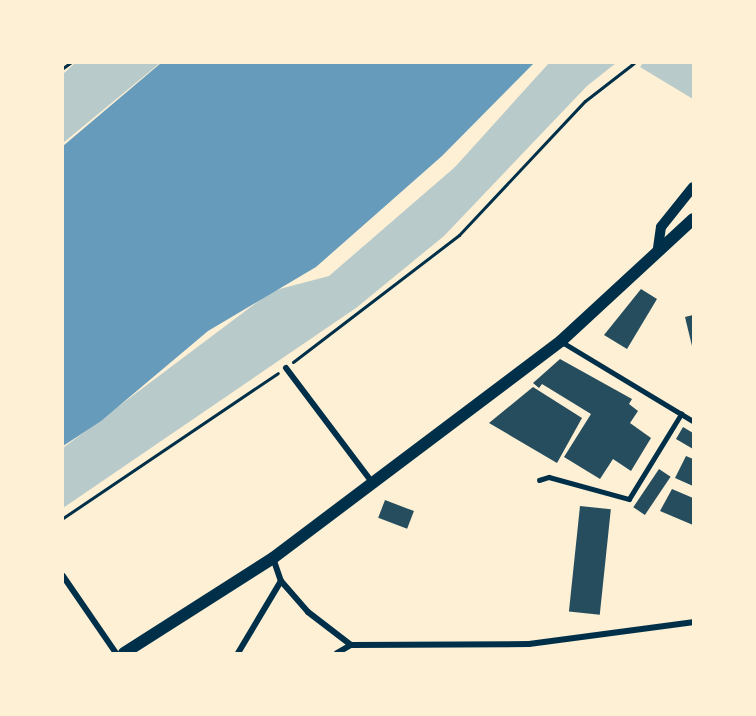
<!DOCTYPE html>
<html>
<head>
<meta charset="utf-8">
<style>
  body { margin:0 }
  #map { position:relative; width:756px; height:716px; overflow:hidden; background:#fdf0d5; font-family:Poppins,sans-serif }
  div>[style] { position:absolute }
  .green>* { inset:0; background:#b9caca }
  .water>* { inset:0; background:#669bbc }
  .building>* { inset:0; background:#264d5e; transform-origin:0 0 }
  .path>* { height:3px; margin:-1.5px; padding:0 1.5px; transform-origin:1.5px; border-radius:1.5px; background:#003049 }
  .service>* { height:4.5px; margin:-2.25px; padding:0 2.25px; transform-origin:2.25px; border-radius:2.25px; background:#003049 }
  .minor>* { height:6px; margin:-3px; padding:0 3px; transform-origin:3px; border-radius:3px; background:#003049 }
  .tertiary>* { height:10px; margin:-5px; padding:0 5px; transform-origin:5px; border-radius:5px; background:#003049 }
  .secondary>* { height:12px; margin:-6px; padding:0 6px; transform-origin:6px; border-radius:6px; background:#003049 }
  span { translate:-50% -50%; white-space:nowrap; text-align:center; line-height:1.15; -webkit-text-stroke:4.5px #fdf0d5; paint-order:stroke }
  .frame { position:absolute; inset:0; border:64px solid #fdf0d5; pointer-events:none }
</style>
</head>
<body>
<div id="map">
  <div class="green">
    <div style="clip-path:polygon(75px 63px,160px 63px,63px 143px,63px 74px)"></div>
    <div style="clip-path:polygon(549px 63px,616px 63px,587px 86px,444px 236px,356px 308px,63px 508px,63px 448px,272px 291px,329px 276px,455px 167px)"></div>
    <div style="clip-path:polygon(643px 63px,693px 63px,693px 99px,640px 67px)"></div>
  </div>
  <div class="water">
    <div style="clip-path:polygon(161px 63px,534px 63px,442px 156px,316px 267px,208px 331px,101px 421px,63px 446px,63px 146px)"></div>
  </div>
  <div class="building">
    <div style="clip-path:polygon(641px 289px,657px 299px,627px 349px,604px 335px)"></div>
    <div style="clip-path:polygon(693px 315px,693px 346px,692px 346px,685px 317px)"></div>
    <div style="clip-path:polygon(560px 359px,632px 399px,629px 404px,638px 411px,630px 423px,651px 438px,631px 471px,613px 459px,600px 479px,564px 457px,591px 414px,542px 384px,539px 388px,533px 383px)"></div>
    <div style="clip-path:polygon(533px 387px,582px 418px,557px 463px,489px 423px)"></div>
    <div style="clip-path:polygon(683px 427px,693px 433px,693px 449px,676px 439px)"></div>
    <div style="clip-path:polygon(686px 456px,693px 459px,693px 486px,675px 478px)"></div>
    <div style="left:659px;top:469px;width:14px;height:46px;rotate:34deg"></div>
    <div style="clip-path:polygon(672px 489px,693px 498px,693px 525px,660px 511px)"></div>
    <div style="left:385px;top:500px;width:31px;height:19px;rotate:21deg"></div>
    <div style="left:580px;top:506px;width:31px;height:106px;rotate:6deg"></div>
  </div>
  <div class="path">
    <div style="left:63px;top:68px;width:9px;rotate:-36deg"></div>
    <div style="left:293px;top:362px;width:209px;rotate:-37.4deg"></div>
    <div style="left:459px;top:235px;width:184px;rotate:-46.8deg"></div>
    <div style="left:585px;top:101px;width:62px;rotate:-37.8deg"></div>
    <div style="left:63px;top:518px;width:259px;rotate:-34deg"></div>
  </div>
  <div class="service">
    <div style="left:562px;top:342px;width:153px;rotate:31.1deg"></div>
    <div style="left:539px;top:480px;width:10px;rotate:-17deg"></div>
    <div style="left:549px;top:477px;width:83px;rotate:15.4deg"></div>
    <div style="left:629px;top:499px;width:100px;rotate:-58.5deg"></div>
  </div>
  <div class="minor">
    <div style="left:286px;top:368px;width:143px;rotate:53deg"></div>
    <div style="left:273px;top:558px;width:24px;rotate:71deg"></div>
    <div style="left:281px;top:581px;width:41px;rotate:48.9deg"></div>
    <div style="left:308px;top:612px;width:54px;rotate:37.5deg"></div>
    <div style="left:351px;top:645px;width:178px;rotate:-0.3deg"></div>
    <div style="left:529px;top:644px;width:165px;rotate:-7.6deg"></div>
    <div style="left:63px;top:576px;width:93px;rotate:55.5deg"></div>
    <div style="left:238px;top:653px;width:84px;rotate:-59.2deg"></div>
    <div style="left:337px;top:653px;width:16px;rotate:-30deg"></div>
  </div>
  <div class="tertiary">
    <div style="left:658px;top:248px;width:21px;rotate:-82deg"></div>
    <div style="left:661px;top:227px;width:51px;rotate:-51.3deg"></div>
  </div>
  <div class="secondary">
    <div style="left:124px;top:653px;width:177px;rotate:-32.5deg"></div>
    <div style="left:273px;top:558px;width:361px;rotate:-37deg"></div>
    <div style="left:561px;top:341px;width:180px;rotate:-42.7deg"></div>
  </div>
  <div class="frame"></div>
</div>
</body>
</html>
